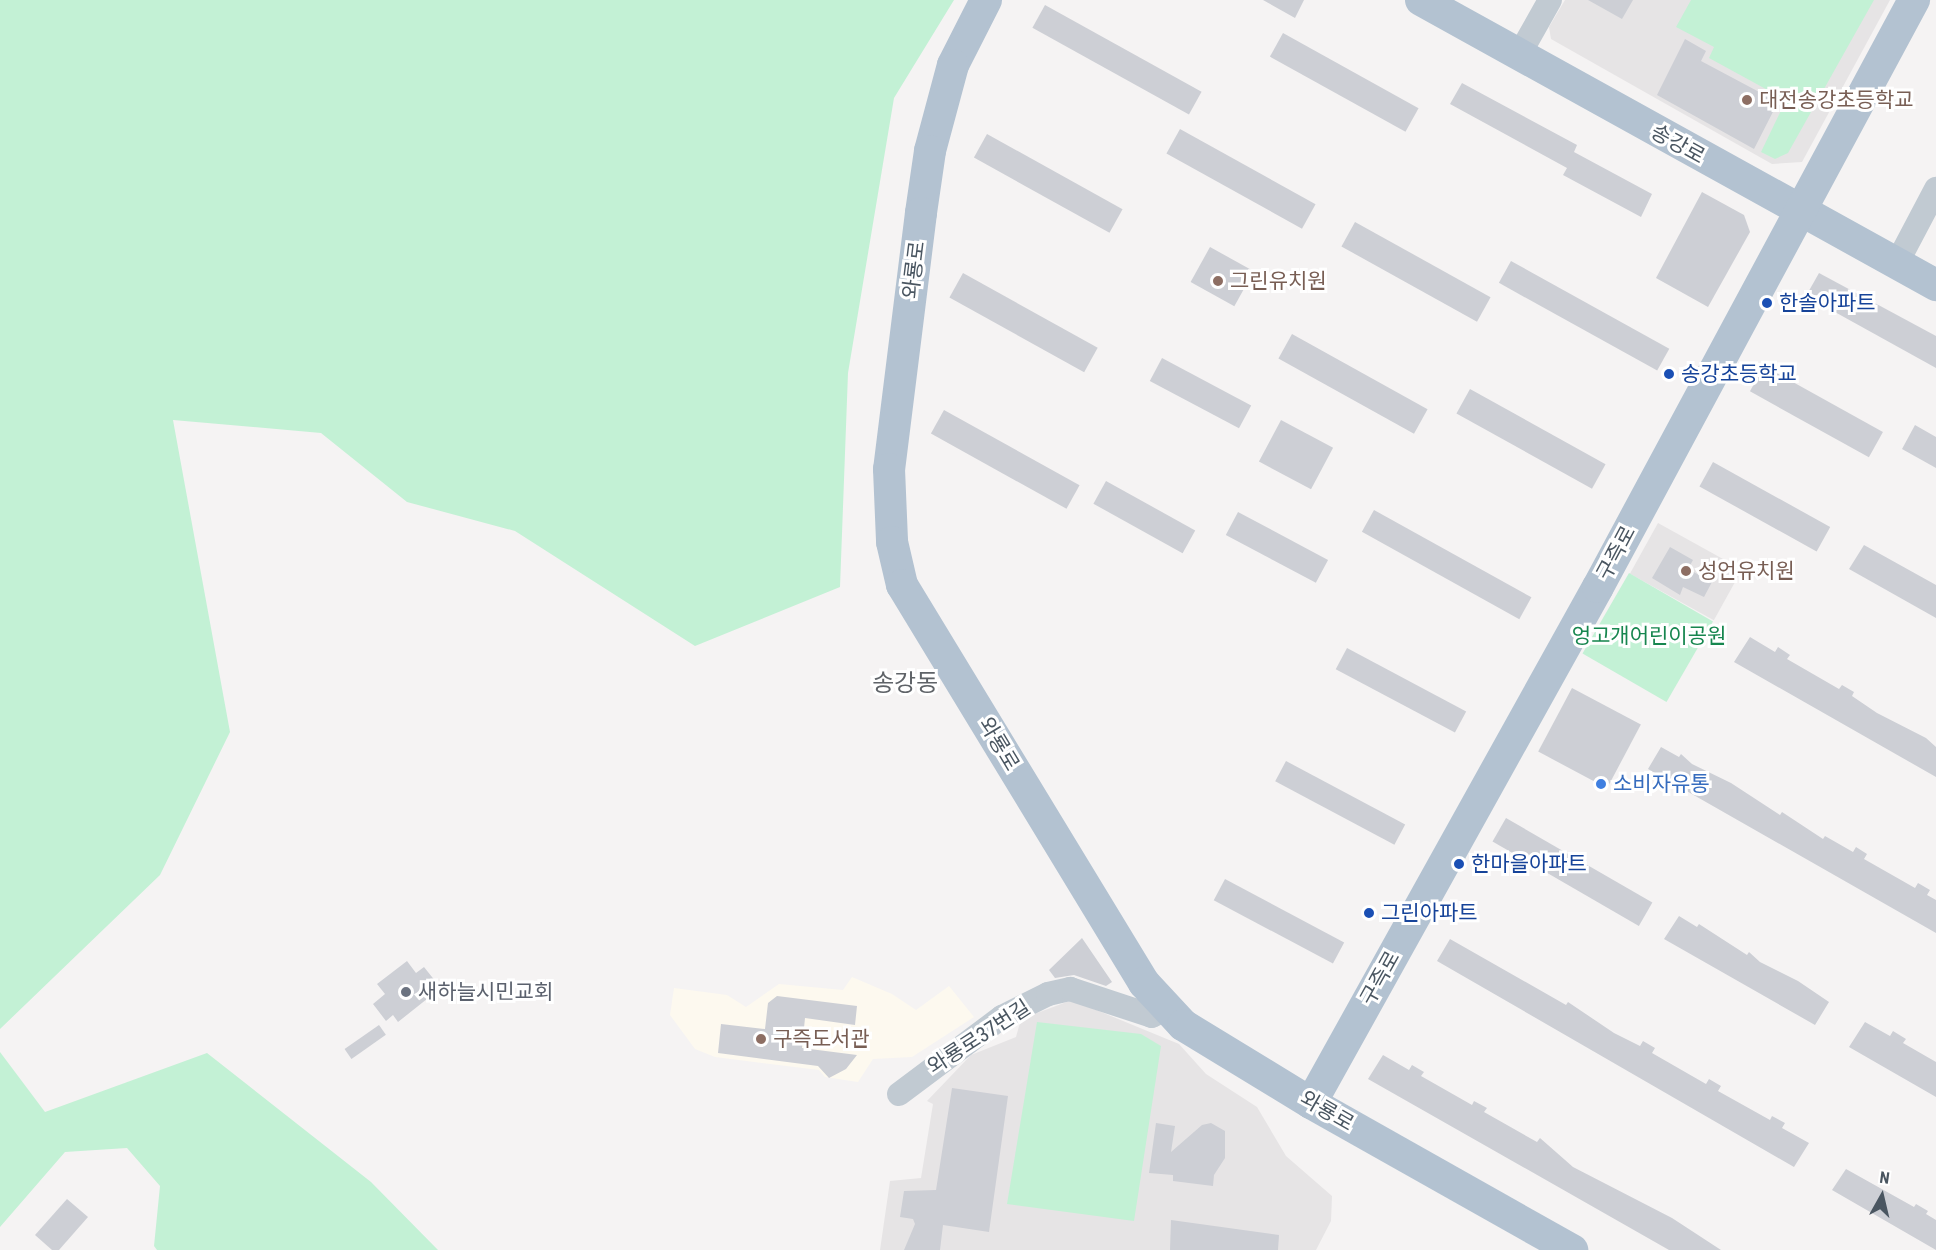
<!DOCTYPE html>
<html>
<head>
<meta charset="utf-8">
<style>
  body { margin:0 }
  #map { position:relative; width:1936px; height:1250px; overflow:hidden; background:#f5f3f3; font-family:"Roboto Condensed","Noto Sans KR",sans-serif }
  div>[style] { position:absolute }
  .commercial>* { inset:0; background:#fdf9ef }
  .education>* { inset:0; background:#e6e4e5; transform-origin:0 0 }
  .green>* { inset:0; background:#c3f1d5; transform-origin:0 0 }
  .building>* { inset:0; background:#cdcfd5; transform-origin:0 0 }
  .minor>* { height:24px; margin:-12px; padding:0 12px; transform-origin:12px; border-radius:12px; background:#c1cad2 }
  .major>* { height:32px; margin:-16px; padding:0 16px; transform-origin:16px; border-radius:16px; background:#b3c2d1 }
  .dots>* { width:16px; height:16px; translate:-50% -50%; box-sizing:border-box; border:3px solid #fff; border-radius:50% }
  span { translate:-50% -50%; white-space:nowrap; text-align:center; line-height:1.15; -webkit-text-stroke:6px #fff; paint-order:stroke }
  .education-label { font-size:21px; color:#785e54 }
  .left { translate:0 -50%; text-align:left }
  .street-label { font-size:21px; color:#4a5661 }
  .transit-label { font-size:21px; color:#164399 }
  .park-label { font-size:21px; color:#17864f }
  .shop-label { font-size:21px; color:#366cbe }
  .worship-label { font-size:21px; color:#5b616d }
  .quarter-label { font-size:24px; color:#5f6368 }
  .north { position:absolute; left:1852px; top:1166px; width:60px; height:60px; -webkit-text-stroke:4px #fff; paint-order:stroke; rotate:8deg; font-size:16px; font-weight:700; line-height:24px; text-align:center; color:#4a5661 }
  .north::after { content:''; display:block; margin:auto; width:21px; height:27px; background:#4a5661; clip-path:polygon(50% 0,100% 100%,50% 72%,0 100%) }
</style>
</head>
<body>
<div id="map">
  <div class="commercial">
    <div style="clip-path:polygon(852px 977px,892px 994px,916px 1010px,949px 986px,974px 1017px,912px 1057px,873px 1059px,858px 1082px,825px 1077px,819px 1070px,715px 1057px,695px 1049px,670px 1015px,674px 988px,727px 995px,746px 1007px,779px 984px,843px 990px)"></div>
  </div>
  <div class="education">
    <div style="clip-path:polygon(1565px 0,1890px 0,1802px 162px,1772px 164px,1551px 39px,1549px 27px)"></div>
    <div style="left:1658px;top:523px;width:96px;height:58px;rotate:29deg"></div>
    <div style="clip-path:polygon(1072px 1000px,1179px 1044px,1206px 1074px,1257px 1107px,1286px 1156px,1332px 1196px,1331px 1221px,1316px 1250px,880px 1250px,890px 1181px,921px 1178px,933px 1104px,927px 1101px,971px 1055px,1016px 1037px,1021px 1019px)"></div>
  </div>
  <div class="green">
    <div style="clip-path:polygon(0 0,954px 0,894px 98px,848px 373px,840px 587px,695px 646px,515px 531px,407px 502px,321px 433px,173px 420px,230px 732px,160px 875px,0 1029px)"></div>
    <div style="clip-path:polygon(1691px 0,1874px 0,1788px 153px,1775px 159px,1761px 152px,1786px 100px,1709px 58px,1714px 47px,1676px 27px)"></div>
    <div style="left:1629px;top:573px;width:97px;height:93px;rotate:30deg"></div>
    <div style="clip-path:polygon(1037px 1022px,1141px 1034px,1161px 1046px,1134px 1221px,1007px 1204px)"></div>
    <div style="clip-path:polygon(0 1052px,45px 1112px,207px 1053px,371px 1182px,438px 1250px,157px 1250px,154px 1246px,160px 1186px,127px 1148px,65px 1152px,0 1227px)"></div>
  </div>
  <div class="building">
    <div style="clip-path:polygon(1263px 0,1304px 0,1295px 18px)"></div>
    <div style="clip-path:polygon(1588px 0,1633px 0,1622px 19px)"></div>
    <div style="left:1045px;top:5px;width:179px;height:26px;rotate:29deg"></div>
    <div style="left:1283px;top:33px;width:155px;height:27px;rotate:29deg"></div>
    <div style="clip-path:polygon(1685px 39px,1706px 51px,1701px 61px,1778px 102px,1754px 149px,1657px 95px)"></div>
    <div style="clip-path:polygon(1462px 83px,1577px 145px,1574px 152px,1652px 194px,1641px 217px,1563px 175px,1567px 168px,1450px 104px)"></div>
    <div style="left:1180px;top:129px;width:155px;height:28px;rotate:29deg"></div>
    <div style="left:987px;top:134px;width:155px;height:27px;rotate:29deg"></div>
    <div style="clip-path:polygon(1702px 192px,1744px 215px,1750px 232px,1708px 307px,1656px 278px)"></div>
    <div style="left:1355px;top:222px;width:155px;height:28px;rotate:29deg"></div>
    <div style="left:1210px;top:247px;width:50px;height:40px;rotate:29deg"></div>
    <div style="left:1511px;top:261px;width:181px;height:25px;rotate:29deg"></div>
    <div style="left:963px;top:273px;width:154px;height:28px;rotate:29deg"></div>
    <div style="clip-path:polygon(1819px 273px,1936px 336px,1936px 368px,1806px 296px)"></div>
    <div style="left:1292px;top:334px;width:155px;height:28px;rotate:29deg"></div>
    <div style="left:1162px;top:358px;width:101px;height:26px;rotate:28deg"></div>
    <div style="left:1764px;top:366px;width:136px;height:29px;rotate:29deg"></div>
    <div style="left:1470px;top:389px;width:155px;height:28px;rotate:29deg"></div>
    <div style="left:944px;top:410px;width:155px;height:27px;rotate:29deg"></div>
    <div style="left:1281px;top:420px;width:59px;height:47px;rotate:28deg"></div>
    <div style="clip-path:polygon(1915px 425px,1936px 437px,1936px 468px,1902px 449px)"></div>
    <div style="left:1713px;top:462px;width:134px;height:28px;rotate:29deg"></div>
    <div style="left:1106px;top:481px;width:102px;height:26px;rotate:29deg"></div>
    <div style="left:1374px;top:510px;width:180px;height:25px;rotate:29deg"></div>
    <div style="left:1238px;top:512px;width:102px;height:26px;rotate:28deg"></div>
    <div style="clip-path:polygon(1864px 545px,1936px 585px,1936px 618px,1849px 569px)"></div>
    <div style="clip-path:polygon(1670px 547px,1693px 560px,1688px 569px,1712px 582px,1704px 597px,1683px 587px,1680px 595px,1652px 578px)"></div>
    <div style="clip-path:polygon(1750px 637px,1775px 652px,1778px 647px,1790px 655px,1787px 659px,1839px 689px,1842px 685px,1854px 692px,1852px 696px,1877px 713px,1926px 738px,1936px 747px,1936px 777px,1734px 662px)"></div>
    <div style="left:1347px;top:648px;width:135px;height:24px;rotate:28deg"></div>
    <div style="left:1572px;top:688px;width:78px;height:72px;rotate:28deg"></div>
    <div style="clip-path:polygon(1661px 747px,1679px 757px,1681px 754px,1692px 764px,1731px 783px,1780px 815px,1782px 812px,1823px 839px,1825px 836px,1853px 852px,1856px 847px,1867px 854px,1864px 859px,1915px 888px,1918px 883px,1930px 890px,1927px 895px,1936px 900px,1936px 933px,1648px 769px)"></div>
    <div style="left:1286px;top:761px;width:135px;height:23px;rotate:28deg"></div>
    <div style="left:1506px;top:818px;width:169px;height:27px;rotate:30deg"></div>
    <div style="left:1225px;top:879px;width:135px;height:24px;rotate:28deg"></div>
    <div style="clip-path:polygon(1679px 916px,1697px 927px,1699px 924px,1747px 955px,1749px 952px,1760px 962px,1798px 981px,1829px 1002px,1815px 1025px,1664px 939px)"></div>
    <div style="clip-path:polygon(1082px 938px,1112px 982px,1106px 986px,1074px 975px,1055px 978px,1049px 970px)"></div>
    <div style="clip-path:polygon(1450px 939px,1566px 1005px,1568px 1002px,1614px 1033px,1640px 1046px,1643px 1041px,1655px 1048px,1652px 1053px,1706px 1084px,1709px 1079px,1721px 1086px,1718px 1091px,1770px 1120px,1772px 1116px,1785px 1123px,1782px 1128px,1809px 1143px,1794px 1167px,1437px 961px)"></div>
    <div style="clip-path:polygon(407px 961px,416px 973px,424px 967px,436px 982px,427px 989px,432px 995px,398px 1022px,393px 1015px,386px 1021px,373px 1004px,385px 994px,377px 984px)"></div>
    <div style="clip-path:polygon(777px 996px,857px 1006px,855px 1025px,805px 1018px,802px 1048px,857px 1055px,846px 1069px,829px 1078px,818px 1066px,718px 1053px,721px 1024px,765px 1029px,768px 1003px)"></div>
    <div style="clip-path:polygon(1865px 1022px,1890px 1036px,1893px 1031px,1906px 1039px,1903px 1043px,1936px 1062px,1936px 1097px,1849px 1047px)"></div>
    <div style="left:379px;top:1025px;width:12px;height:42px;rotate:55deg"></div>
    <div style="clip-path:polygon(1383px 1055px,1409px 1070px,1412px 1065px,1424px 1072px,1421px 1076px,1472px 1105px,1474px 1101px,1487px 1108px,1484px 1112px,1537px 1142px,1540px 1138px,1573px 1167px,1672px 1218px,1721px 1250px,1669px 1250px,1368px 1079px)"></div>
    <div style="clip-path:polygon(952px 1088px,1008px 1096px,989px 1232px,943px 1225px,940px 1250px,904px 1250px,915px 1224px,913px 1219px,900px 1217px,904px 1191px,936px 1190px)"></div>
    <div style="clip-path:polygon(1156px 1123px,1175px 1126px,1171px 1152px,1202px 1125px,1211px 1123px,1225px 1131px,1225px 1158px,1214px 1175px,1213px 1186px,1173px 1181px,1173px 1175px,1149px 1173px)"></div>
    <div style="clip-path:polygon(1846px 1169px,1914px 1207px,1916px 1204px,1928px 1211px,1926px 1214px,1936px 1220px,1936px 1250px,1832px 1190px)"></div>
    <div style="clip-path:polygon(67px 1199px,88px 1217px,59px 1250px,52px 1250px,35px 1235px)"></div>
    <div style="clip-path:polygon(1171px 1220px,1279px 1235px,1278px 1250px,1170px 1250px)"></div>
  </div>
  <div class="minor">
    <div style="left:1519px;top:55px;width:63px;rotate:-60.6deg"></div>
    <div style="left:1897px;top:263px;width:84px;rotate:-62.2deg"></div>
    <div style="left:899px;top:1094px;width:129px;rotate:-36.8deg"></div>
    <div style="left:1002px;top:1017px;width:51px;rotate:-26.6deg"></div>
    <div style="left:1048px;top:994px;width:23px;rotate:-13deg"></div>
    <div style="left:1070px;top:989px;width:86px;rotate:18.2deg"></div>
    <div style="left:1152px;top:1016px;width:17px;rotate:-28deg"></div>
  </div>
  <div class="major">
    <div style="left:986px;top:0;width:73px;rotate:116.9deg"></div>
    <div style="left:953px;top:65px;width:89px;rotate:105deg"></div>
    <div style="left:930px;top:151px;width:63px;rotate:98.3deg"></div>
    <div style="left:921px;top:213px;width:258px;rotate:97.1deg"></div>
    <div style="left:889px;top:469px;width:73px;rotate:87.6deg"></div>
    <div style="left:892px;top:542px;width:44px;rotate:76.9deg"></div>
    <div style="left:902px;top:585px;width:466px;rotate:58.7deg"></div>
    <div style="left:1144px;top:983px;width:57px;rotate:47.1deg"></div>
    <div style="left:1183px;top:1025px;width:150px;rotate:31.4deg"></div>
    <div style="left:1311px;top:1103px;width:300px;rotate:29.4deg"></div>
    <div style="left:1421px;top:0;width:589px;rotate:28.96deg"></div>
    <div style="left:1311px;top:1103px;width:590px;rotate:-60.92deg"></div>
    <div style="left:1598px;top:587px;width:667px;rotate:-61.71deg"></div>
  </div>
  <div class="dots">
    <div style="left:1747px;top:100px;background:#8d6e63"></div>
    <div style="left:1218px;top:281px;background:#8d6e63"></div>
    <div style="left:1767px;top:303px;background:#1a4fb4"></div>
    <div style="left:1669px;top:374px;background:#1a4fb4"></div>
    <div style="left:1686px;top:571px;background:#8d6e63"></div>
    <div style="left:1601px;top:784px;background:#3f7fe0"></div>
    <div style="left:1459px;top:864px;background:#1a4fb4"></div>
    <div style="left:1369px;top:913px;background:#1a4fb4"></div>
    <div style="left:406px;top:992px;background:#6b7280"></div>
    <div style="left:761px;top:1039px;background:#8d6e63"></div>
  </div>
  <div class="education-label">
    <span class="left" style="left:1759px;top:100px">대전송강초등학교</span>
    <span class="left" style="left:1230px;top:281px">그린유치원</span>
    <span class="left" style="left:1698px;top:571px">성언유치원</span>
    <span class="left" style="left:773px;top:1039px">구즉도서관</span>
  </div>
  <div class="street-label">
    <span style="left:1678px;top:144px;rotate:29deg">송강로</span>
    <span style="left:914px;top:270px;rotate:-83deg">와룡로</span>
    <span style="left:1616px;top:553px;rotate:-62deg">구즉로</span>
    <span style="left:999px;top:744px;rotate:59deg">와룡로</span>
    <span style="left:1380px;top:978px;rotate:-61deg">구즉로</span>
    <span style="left:979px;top:1037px;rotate:-33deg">와룡로37번길</span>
    <span style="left:1327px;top:1111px;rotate:30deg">와룡로</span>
  </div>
  <div class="transit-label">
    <span class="left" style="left:1779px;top:303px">한솔아파트</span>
    <span class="left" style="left:1681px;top:374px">송강초등학교</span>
    <span class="left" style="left:1471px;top:864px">한마을아파트</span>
    <span class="left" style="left:1381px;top:913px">그린아파트</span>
  </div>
  <div class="park-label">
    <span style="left:1649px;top:636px">엉고개어린이공원</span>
  </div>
  <div class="shop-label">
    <span class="left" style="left:1613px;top:784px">소비자유통</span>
  </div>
  <div class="worship-label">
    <span class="left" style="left:418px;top:992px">새하늘시민교회</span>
  </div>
  <div class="quarter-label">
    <span style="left:905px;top:684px">송강동</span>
  </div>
  <div class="north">N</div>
</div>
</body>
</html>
